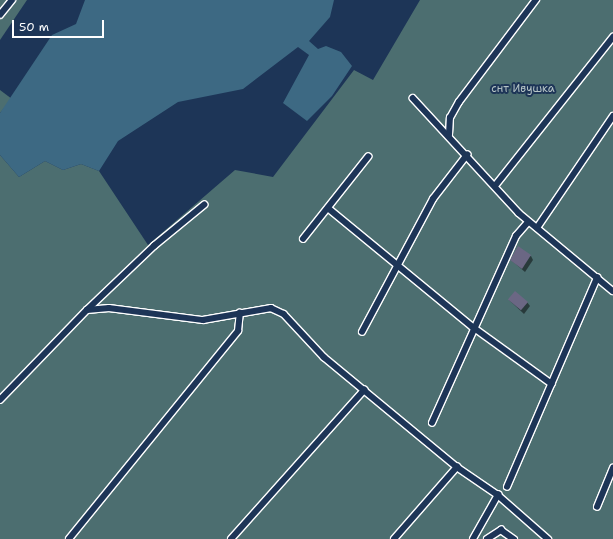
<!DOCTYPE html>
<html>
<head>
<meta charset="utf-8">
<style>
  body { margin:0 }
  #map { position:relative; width:613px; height:539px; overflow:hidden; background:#1d3557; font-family:"Shantell Sans",sans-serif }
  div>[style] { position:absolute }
  .green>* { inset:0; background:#4c6e70 }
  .water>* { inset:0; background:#3d6983 }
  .shadow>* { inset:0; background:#0007 }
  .building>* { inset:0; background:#6b6784; transform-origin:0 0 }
  .roads { filter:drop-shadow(1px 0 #fff) drop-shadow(-1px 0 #fff) drop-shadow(0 1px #fff) drop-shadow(0 -1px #fff) }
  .service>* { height:5.5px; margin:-2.75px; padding:0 2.75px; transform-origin:2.75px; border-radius:2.75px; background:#1d3557 }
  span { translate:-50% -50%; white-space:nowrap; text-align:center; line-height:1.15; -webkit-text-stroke:4px #1d3557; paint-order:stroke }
  .park-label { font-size:11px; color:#b7c5c6 }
  .scale { position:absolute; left:12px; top:20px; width:92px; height:18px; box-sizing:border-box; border:2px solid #fff; border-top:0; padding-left:5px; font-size:12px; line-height:14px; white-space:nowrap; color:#fff; -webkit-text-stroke:3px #1d3557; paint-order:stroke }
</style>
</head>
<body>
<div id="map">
  <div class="green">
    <div style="clip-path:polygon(0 0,27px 0,0 40px)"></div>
    <div style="clip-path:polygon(420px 0,613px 0,613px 539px,0 539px,0 155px,19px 177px,45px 161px,63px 170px,81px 164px,99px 171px,148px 245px,235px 170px,273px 177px,354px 70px,373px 80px)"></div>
    <div style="clip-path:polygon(0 90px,12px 99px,0 113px)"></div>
  </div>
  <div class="water">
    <div style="clip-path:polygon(85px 0,334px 0,330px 17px,309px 41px,318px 49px,326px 46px,341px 52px,352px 66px,332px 96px,307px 121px,283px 103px,309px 55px,298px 47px,243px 89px,178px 102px,118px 141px,99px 171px,81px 164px,63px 170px,45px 161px,19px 177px,0 155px,0 113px,52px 35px,76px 24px)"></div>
  </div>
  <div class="shadow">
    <div style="clip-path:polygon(531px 256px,533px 260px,525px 272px,511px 260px)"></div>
    <div style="clip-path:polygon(509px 300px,527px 302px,530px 306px,524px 314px)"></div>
  </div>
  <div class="building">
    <div style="clip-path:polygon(518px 246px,531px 255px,522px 269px,510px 260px)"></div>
    <div style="left:515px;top:291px;width:17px;height:11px;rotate:40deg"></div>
  </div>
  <div class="roads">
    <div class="service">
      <div style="left:0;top:15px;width:19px;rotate:-51deg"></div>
      <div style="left:413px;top:98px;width:156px;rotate:47.3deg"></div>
      <div style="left:519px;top:213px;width:122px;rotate:39.7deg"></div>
      <div style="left:449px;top:135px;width:17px;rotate:-87deg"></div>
      <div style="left:450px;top:118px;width:18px;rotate:-61deg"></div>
      <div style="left:459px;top:102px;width:128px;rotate:-53deg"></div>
      <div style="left:495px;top:186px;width:190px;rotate:-51.6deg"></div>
      <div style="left:328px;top:208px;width:188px;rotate:39.4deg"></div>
      <div style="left:473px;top:327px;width:97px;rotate:35.8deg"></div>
      <div style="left:537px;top:228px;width:135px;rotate:-55.8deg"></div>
      <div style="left:303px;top:239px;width:105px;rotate:-51.6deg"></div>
      <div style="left:87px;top:310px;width:93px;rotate:-43.7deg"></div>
      <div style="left:154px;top:246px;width:65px;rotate:-39.4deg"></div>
      <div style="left:362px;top:332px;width:151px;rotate:-61.9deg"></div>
      <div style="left:433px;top:199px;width:56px;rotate:-52.3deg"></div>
      <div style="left:0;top:400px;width:125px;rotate:-46deg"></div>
      <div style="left:87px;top:310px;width:22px;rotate:-5deg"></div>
      <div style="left:109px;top:308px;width:95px;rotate:7.3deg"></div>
      <div style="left:203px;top:320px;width:69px;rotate:-10deg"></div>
      <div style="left:271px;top:308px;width:14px;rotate:25deg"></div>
      <div style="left:284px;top:314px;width:59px;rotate:47.1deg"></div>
      <div style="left:324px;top:357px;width:173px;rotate:39.6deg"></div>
      <div style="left:457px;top:467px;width:50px;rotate:34.3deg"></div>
      <div style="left:498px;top:495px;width:67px;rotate:41.3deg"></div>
      <div style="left:432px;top:423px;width:205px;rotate:-65.8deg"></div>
      <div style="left:516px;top:236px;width:18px;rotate:-49deg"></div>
      <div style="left:507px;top:487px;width:228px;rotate:-66.7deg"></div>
      <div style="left:597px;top:507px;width:42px;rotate:-67.7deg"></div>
      <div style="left:69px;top:539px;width:268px;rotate:-50.9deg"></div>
      <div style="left:238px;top:331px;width:18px;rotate:-84deg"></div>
      <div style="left:231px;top:539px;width:200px;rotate:-48.2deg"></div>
      <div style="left:394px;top:539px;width:96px;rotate:-48.8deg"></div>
      <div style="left:473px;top:539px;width:51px;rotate:-60.4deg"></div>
      <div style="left:487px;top:539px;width:17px;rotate:-33deg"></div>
      <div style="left:501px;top:530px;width:16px;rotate:35deg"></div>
    </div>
  </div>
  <div class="park-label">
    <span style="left:523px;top:89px">снт Ивушка</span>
  </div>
  <div class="scale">50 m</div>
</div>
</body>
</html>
